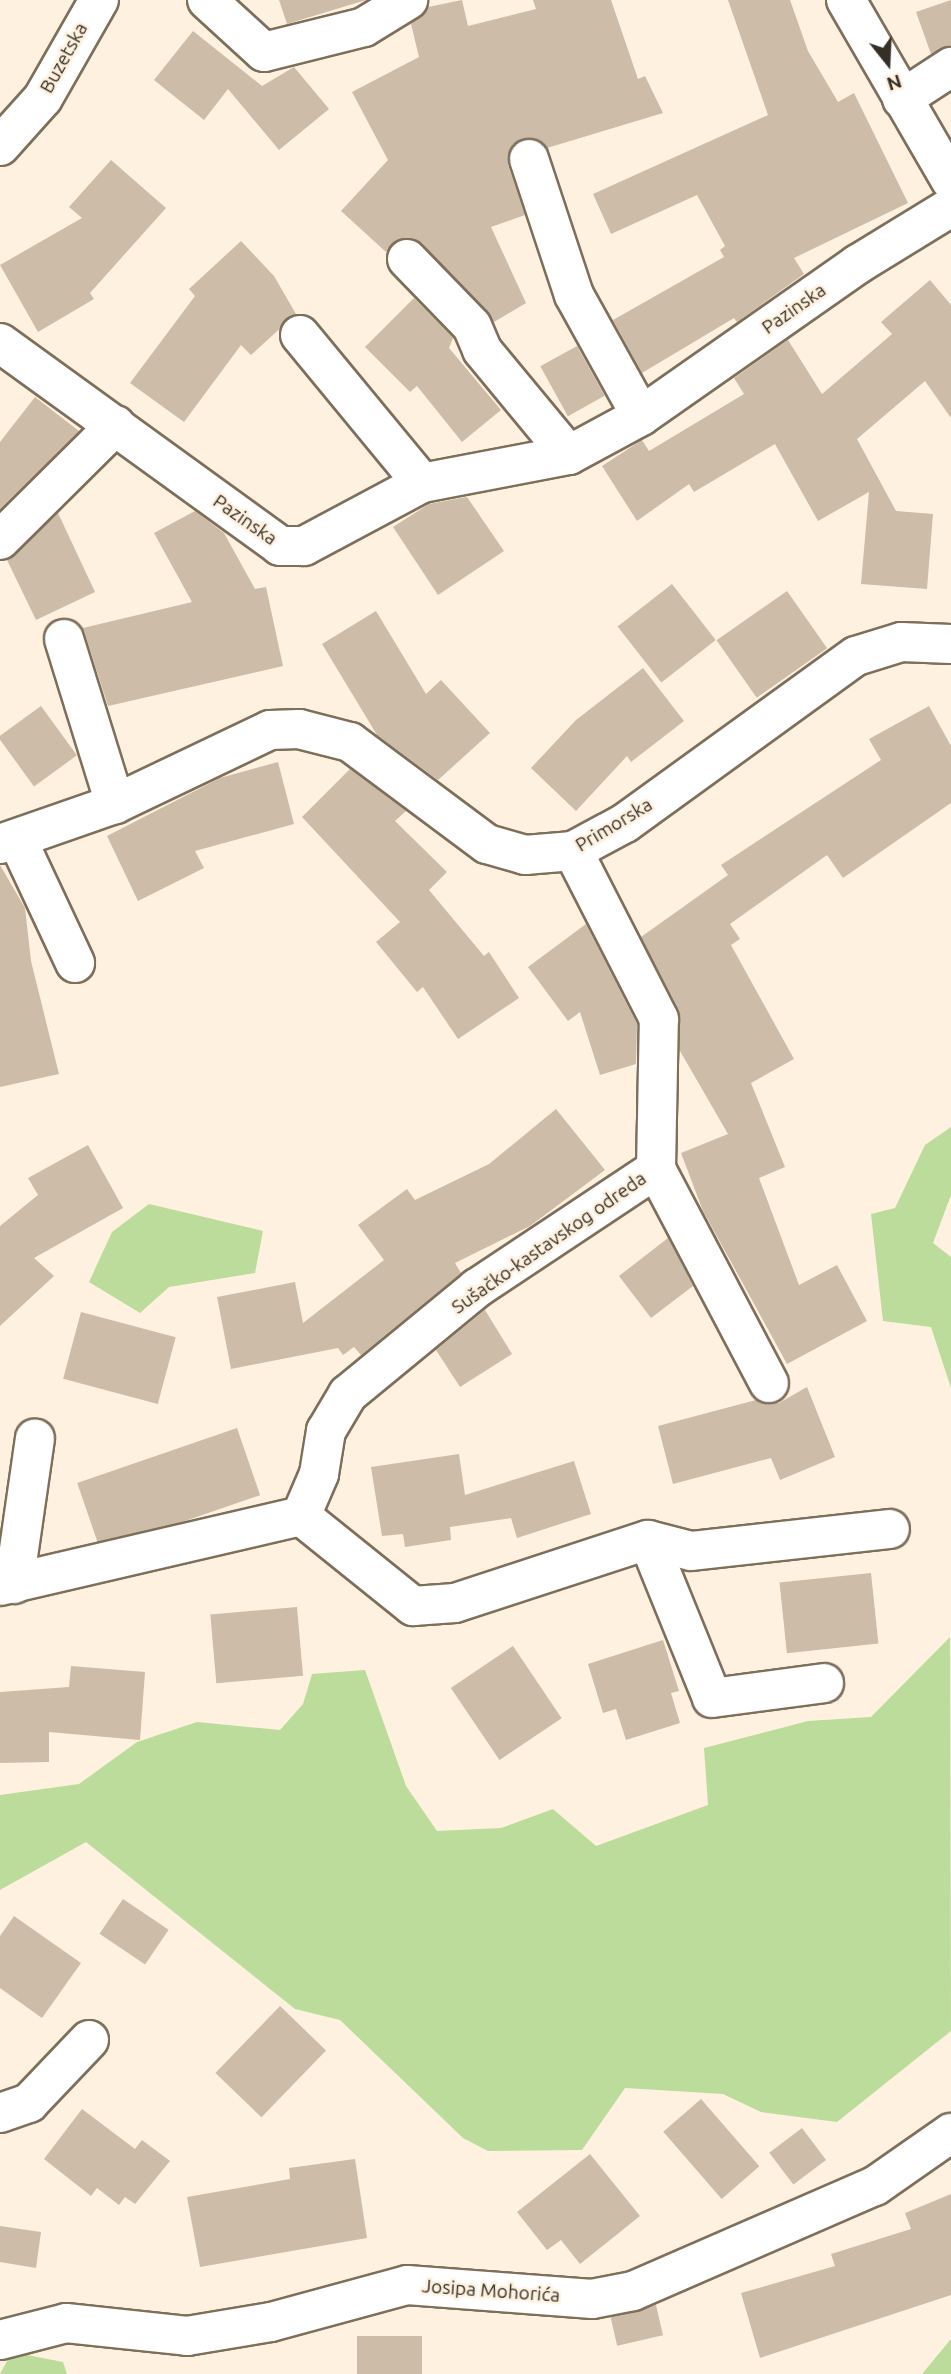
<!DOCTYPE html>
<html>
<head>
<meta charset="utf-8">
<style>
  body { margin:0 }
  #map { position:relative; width:951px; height:2374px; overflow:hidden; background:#fff1df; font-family:Ubuntu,sans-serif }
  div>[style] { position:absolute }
  .green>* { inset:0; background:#bbdc9b }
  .building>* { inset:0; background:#cdbca7; transform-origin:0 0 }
  .roads { filter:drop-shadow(2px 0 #7e6f5b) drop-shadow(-2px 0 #7e6f5b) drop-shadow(0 2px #7e6f5b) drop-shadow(0 -2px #7e6f5b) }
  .minor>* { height:38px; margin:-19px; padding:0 19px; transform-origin:19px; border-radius:19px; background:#fff }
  span { translate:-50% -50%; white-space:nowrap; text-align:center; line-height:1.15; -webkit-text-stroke:5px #fff1df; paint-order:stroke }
  .street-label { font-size:19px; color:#362f26 }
  .north { position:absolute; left:853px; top:28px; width:70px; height:70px; -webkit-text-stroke:5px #fff1df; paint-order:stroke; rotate:162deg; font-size:19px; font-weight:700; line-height:28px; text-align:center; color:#362f26 }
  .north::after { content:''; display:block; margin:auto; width:24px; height:32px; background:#362f26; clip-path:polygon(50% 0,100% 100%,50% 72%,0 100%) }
</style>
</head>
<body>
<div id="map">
  <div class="green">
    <div style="clip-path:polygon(951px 1127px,951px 1195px,933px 1243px,951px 1257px,951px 1388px,931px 1327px,883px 1321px,871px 1214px,895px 1208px,925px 1145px)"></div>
    <div style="clip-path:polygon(149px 1204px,263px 1231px,255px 1273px,169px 1287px,140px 1313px,89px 1282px,112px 1232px)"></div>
    <div style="clip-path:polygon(950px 1637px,951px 2031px,837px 2122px,761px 2112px,723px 2094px,625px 2088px,582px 2150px,488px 2151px,463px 2138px,340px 2020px,295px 2009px,86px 1842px,0 1890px,0 1795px,79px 1784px,137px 1742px,197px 1722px,280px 1730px,303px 1704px,312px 1674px,365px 1670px,406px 1786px,437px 1831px,501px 1828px,553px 1809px,596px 1846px,708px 1805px,704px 1748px,808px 1721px,871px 1717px)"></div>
    <div style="clip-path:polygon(951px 2339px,951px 2374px,922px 2374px)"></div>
    <div style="clip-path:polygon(12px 2352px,63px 2362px,67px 2374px,0 2374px)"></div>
  </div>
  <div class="building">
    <div style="clip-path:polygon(279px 0,366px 0,287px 24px)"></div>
    <div style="clip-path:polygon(462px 0,468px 26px,536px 9px,533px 0,611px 0,638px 79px,645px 76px,663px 113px,547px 148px,533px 138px,512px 145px,508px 165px,525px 215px,491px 227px,526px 303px,494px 322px,422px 243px,402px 238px,386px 252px,341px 211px,388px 160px,352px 92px,419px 57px,411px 24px,428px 7px)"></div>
    <div style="clip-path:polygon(728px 0,790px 0,808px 51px,838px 102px,854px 93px,908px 203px,794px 258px,804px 274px,737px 322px,734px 318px,642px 373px,613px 320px,724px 257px,720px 250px,725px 246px,697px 195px,611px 234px,593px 194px,768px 115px)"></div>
    <div style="clip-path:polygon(951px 0,951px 45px,931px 54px,916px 12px)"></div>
    <div style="clip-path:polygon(193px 31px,262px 86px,294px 67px,329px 109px,279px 150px,228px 89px,204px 120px,154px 80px)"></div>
    <div style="clip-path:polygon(111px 160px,166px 208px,90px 293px,94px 299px,38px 332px,0 265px,82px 218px,69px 207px)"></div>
    <div style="clip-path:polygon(241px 241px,274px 276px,296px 314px,251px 355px,241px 345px,184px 422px,130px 383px,195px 296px,189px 289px)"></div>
    <div style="clip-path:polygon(930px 280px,951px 305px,951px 418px,925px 381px,857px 439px,896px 511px,933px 514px,927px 589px,861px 584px,869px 492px,818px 521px,775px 444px,694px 492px,689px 484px,637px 521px,602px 466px,642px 440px,649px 451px,744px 394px,734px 378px,788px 340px,822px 394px,892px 334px,881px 322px)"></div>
    <div style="clip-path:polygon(414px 298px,453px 338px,449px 348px,501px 410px,462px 442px,417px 386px,410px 392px,365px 347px)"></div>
    <div style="left:577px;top:346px;width:57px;height:42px;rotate:61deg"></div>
    <div style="clip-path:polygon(35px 397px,79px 431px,0 509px,0 442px)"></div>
    <div style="clip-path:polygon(467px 497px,504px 551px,438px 595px,393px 527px,429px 504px)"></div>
    <div style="clip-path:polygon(195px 511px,224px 533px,255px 589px,266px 587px,283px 666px,108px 706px,83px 628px,192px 602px,154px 533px)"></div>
    <div style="clip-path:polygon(58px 513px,95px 592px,36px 620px,7px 560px)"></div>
    <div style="left:672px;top:584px;width:71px;height:69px;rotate:52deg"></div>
    <div style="left:787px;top:591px;width:70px;height:86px;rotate:55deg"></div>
    <div style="clip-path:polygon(376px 611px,426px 694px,441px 680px,490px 733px,438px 780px,377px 735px,322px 644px)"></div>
    <div style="clip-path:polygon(643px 668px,684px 721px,631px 762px,627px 756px,576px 811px,531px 768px,576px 720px)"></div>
    <div style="left:41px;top:706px;width:61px;height:53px;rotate:54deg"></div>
    <div style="clip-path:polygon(929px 706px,951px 746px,951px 803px,843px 878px,827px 855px,730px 924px,740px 939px,731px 945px,794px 1059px,751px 1083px,785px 1167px,759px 1178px,799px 1285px,837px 1265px,867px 1321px,787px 1364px,703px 1211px,681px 1153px,728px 1134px,680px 1051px,679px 1010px,641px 937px,728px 875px,721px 865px,881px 760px,869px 739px)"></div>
    <div style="clip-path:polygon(278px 762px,294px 824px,195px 851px,204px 868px,138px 901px,107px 836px,220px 778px)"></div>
    <div style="clip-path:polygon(350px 769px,406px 811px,395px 821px,447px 872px,429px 890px,484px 956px,489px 952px,519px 998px,458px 1039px,423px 987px,417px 992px,376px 942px,400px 922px,302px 817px)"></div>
    <div style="clip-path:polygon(0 865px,25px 908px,31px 961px,59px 1074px,0 1087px)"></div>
    <div style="clip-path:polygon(586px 924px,637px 1024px,636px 1064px,600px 1075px,580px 1012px,568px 1021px,528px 967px)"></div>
    <div style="clip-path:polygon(556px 1109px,605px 1170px,530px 1226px,455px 1263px,461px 1273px,361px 1355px,354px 1347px,343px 1355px,338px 1348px,231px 1369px,217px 1297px,295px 1282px,303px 1323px,384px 1260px,358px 1225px,407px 1189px,415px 1200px,489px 1164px)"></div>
    <div style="clip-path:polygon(88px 1145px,123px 1208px,34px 1258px,54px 1276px,0 1326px,0 1226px,38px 1195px,28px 1178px)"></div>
    <div style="clip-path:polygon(668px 1238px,693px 1286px,651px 1318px,619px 1276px)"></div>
    <div style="clip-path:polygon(485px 1310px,512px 1354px,460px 1387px,436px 1350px)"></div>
    <div style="left:81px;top:1312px;width:98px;height:69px;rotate:15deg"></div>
    <div style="clip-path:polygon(807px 1387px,835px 1457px,780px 1480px,771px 1458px,673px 1484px,658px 1426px,756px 1400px,779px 1403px)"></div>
    <div style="left:237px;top:1428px;width:71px;height:169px;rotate:71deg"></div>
    <div style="clip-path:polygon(459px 1454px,465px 1495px,574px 1461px,591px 1514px,517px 1538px,511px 1518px,450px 1527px,451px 1540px,405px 1547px,403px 1534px,382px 1536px,371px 1467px)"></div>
    <div style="left:871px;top:1573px;width:71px;height:92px;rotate:84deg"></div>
    <div style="left:297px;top:1607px;width:69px;height:87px;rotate:85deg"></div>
    <div style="clip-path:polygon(663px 1640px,679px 1691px,671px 1693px,680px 1723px,626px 1740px,616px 1709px,603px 1713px,588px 1664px)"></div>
    <div style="left:513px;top:1646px;width:87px;height:75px;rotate:56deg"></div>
    <div style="clip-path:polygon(71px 1666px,145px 1672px,140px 1740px,49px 1732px,49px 1762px,0 1763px,0 1692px,69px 1687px)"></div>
    <div style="left:123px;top:1899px;width:55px;height:42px;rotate:34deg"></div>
    <div style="clip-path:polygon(14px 1916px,81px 1963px,42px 2018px,0 1988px,0 1936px)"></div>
    <div style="left:280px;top:2006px;width:64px;height:93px;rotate:44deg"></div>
    <div style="left:701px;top:2099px;width:89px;height:50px;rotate:49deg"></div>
    <div style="clip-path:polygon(82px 2109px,135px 2149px,142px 2140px,170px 2161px,135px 2204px,125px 2197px,119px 2205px,97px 2188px,91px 2196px,44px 2159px)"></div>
    <div style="left:802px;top:2128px;width:40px;height:41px;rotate:53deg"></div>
    <div style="clip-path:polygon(590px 2154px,640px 2216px,580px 2264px,561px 2240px,547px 2250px,517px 2212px)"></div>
    <div style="clip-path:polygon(355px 2159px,367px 2238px,200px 2267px,187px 2197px,290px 2179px,289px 2168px)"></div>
    <div style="clip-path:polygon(951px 2194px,951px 2295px,760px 2358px,741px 2293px,835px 2266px,831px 2254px,911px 2229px,905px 2213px)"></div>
    <div style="clip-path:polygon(0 2226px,41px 2232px,36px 2268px,0 2262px)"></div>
    <div style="left:656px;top:2305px;width:31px;height:47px;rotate:77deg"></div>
    <div style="left:422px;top:2336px;width:38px;height:65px;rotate:90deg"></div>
  </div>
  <div class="roads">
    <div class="minor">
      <div style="left:207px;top:0;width:77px;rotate:42.4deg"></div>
      <div style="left:264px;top:52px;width:103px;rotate:-14deg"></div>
      <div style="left:364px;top:27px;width:52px;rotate:-31.5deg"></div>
      <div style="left:846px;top:0;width:209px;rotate:59.9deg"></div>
      <div style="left:902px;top:99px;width:59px;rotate:-33.1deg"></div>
      <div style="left:0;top:146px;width:64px;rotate:-48.1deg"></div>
      <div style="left:43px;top:98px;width:113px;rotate:-60.3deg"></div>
      <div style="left:529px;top:159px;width:143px;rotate:71.7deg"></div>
      <div style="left:574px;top:295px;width:138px;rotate:61deg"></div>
      <div style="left:407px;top:259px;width:93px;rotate:45.9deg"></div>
      <div style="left:472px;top:326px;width:26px;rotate:67deg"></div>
      <div style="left:482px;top:350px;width:136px;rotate:50.4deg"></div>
      <div style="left:300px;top:335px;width:192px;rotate:50.5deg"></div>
      <div style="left:0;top:343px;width:346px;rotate:35.9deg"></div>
      <div style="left:280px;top:546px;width:24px"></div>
      <div style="left:304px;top:546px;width:134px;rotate:-28.1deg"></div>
      <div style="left:422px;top:483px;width:150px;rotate:-10.8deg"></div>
      <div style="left:569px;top:455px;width:82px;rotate:-28.4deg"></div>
      <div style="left:641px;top:416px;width:265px;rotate:-35deg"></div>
      <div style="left:858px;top:264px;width:109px;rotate:-31.5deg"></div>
      <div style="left:0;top:540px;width:163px;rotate:-44.8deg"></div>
      <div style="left:64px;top:639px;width:173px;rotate:72.8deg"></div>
      <div style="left:17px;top:839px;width:137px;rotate:64.9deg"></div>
      <div style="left:0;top:844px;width:122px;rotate:-19.2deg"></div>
      <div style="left:115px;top:804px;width:172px;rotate:-25.5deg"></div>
      <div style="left:270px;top:730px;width:29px;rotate:-2deg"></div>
      <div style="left:299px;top:729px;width:53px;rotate:14.3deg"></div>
      <div style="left:350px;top:742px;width:171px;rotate:36.7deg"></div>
      <div style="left:487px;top:844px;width:40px;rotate:16deg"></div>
      <div style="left:525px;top:855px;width:48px;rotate:-4.8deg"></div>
      <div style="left:573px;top:851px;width:59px;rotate:-28.3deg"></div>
      <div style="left:625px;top:823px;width:285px;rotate:-35.9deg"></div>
      <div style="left:856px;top:656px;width:47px;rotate:-17.3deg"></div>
      <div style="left:901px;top:642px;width:50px;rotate:2.3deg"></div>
      <div style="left:656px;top:1169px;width:242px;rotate:62.2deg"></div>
      <div style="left:301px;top:1516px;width:144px;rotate:38.8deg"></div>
      <div style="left:413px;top:1606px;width:42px;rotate:-4.1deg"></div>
      <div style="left:455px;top:1603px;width:203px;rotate:-18.1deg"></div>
      <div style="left:648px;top:1540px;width:44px;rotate:14.3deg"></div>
      <div style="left:691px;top:1551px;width:200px;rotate:-6.3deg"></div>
      <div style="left:648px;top:1540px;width:170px;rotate:67.9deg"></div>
      <div style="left:712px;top:1698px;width:113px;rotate:-7.6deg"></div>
      <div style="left:14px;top:1584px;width:147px;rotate:-81.8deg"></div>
      <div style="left:0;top:1586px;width:309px;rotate:-13.1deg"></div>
      <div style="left:301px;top:1516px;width:46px;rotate:-66.8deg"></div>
      <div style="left:319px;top:1474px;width:44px;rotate:-80.8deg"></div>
      <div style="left:326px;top:1431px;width:43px;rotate:-59.3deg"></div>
      <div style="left:348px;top:1394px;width:167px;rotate:-39.4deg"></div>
      <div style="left:477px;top:1288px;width:215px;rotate:-33.6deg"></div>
      <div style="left:656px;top:1169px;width:150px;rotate:-88.9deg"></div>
      <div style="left:659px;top:1019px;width:189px;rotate:-117.1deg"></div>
      <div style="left:0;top:2113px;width:31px;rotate:-19deg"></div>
      <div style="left:29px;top:2103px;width:87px;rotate:-46.4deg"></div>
      <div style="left:0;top:2340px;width:68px;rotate:-14.4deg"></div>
      <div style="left:66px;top:2323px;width:122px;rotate:6.1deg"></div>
      <div style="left:187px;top:2336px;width:85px;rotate:-9.5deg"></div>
      <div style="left:271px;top:2322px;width:141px;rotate:-15.2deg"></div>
      <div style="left:407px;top:2285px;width:186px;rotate:4.3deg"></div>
      <div style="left:592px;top:2299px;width:42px;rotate:-11deg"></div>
      <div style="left:633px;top:2291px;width:264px;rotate:-23.5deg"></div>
      <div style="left:875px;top:2186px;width:93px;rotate:-34.9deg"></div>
    </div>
  </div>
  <div class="street-label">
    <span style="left:64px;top:58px;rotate:-61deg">Buzetska</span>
    <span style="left:794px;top:309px;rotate:-35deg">Pazinska</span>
    <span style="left:245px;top:520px;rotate:35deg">Pazinska</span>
    <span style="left:614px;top:825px;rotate:-31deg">Primorska</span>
    <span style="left:549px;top:1243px;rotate:-35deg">Sušačko-kastavskog odreda</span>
    <span style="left:491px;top:2291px;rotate:4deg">Josipa Mohorića</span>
  </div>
  <div class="north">N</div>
</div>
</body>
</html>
